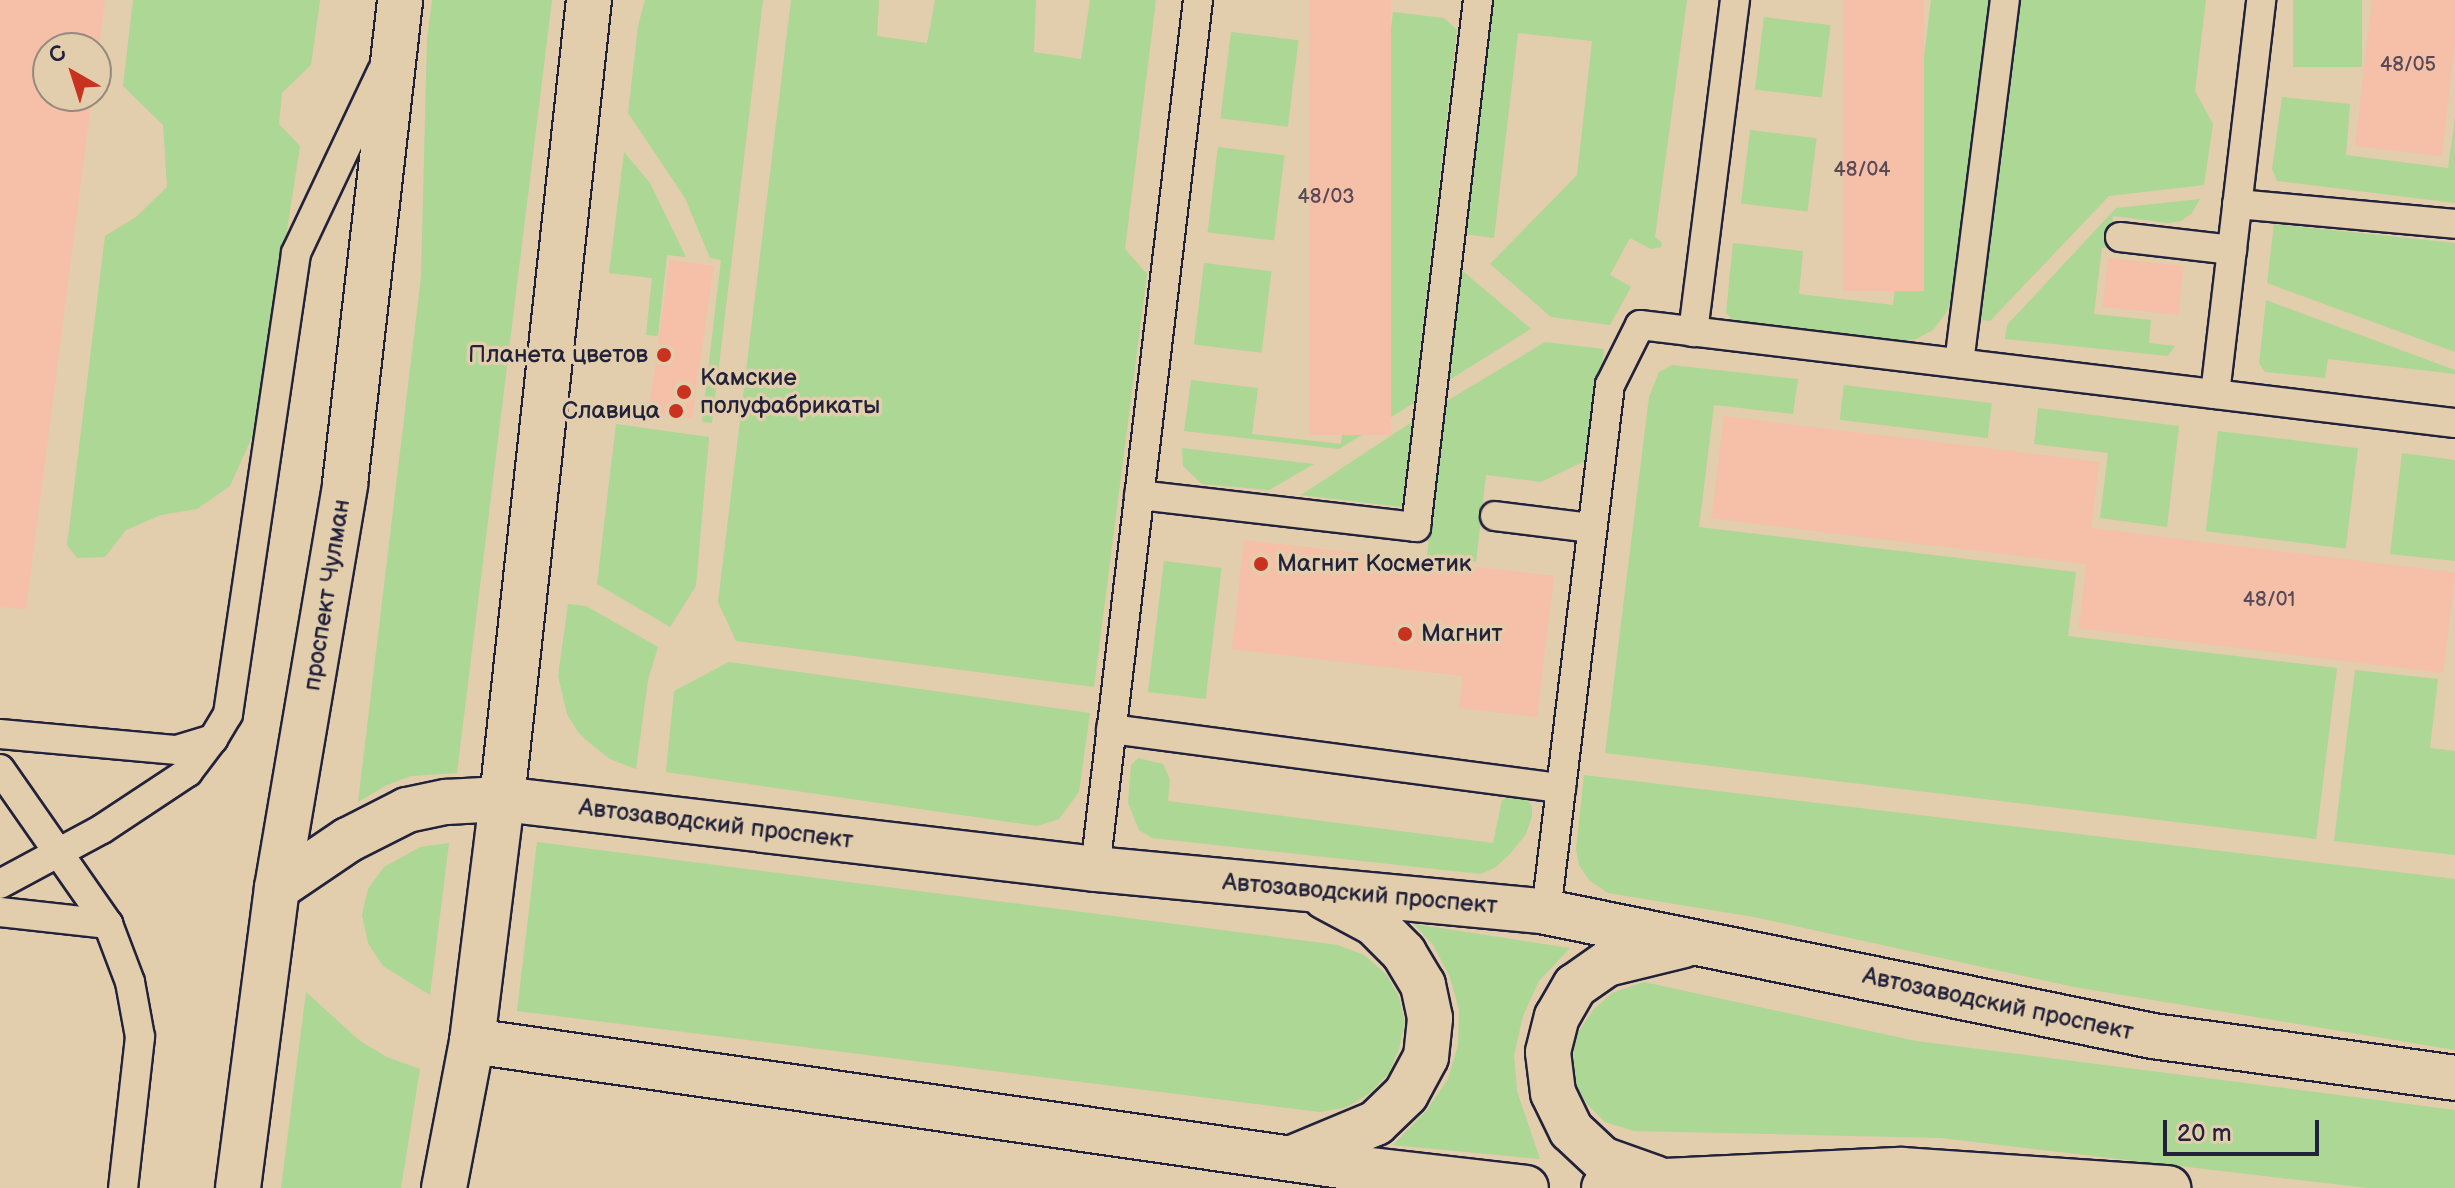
<!DOCTYPE html>
<html>
<head>
<meta charset="utf-8">
<style>
  body { margin:0 }
  #map { position:relative; width:2455px; height:1188px; overflow:hidden; background:#e2cdac; font-family:"Balsamiq Sans",sans-serif }
  div>[style] { position:absolute }
  .green>* { inset:0; background:#acd795; transform-origin:0 0 }
  .building>* { inset:0; background:#f5bfa8; transform-origin:0 0 }
  .roads { filter:drop-shadow(2px 0 #22223b) drop-shadow(-2px 0 #22223b) drop-shadow(0 2px #22223b) drop-shadow(0 -2px #22223b) }
  .lane>* { height:28px; margin:-14px; padding:0 14px; transform-origin:14px; border-radius:14px; background:#e2cdac }
  .secondary>* { height:44px; margin:-22px; padding:0 22px; transform-origin:22px; border-radius:22px; background:#e2cdac }
  .dots>* { width:22px; height:22px; translate:-50% -50%; box-sizing:border-box; border:4px solid #e2cdac; border-radius:50% }
  span { translate:-50% -50%; white-space:nowrap; text-align:center; line-height:1.15; -webkit-text-stroke:7px #e2cdac; paint-order:stroke }
  .number-label { font-size:20px; color:#574956 }
  .number-label span { -webkit-text-stroke-width:0 }
  .poi-label { font-size:24px; color:#22223b }
  .right { translate:-100% -50%; text-align:right }
  .left { translate:0 -50%; text-align:left }
  .street-label { font-size:24px; color:#22223b }
  .north { position:absolute; left:32px; top:32px; width:80px; height:80px; box-sizing:border-box; background:#e2cdac; border:2px solid #95897f; border-radius:50%; rotate:321deg; font-size:22px; font-weight:700; line-height:32px; text-align:center; color:#22223b }
  .north::after { content:''; display:block; margin:auto; width:28px; height:36px; background:#c8321e; clip-path:polygon(50% 0,100% 100%,50% 72%,0 100%) }
  .scale { position:absolute; left:2163px; top:1120px; width:156px; height:36px; box-sizing:border-box; border:4px solid #22223b; border-top:0; padding-left:10px; font-size:24px; line-height:28px; white-space:nowrap; color:#22223b; -webkit-text-stroke:6px #e2cdac; paint-order:stroke }
</style>
</head>
<body>
<div id="map">
  <div class="green">
    <div style="clip-path:polygon(133px 0,320px 0,311px 65px,282px 93px,279px 124px,300px 146px,257px 426px,230px 486px,197px 509px,161px 515px,126px 530px,105px 557px,77px 558px,67px 545px,105px 236px,136px 217px,167px 187px,163px 125px,123px 86px)"></div>
    <div style="clip-path:polygon(432px 0,552px 0,457px 773px,411px 776px,387px 785px,358px 802px,421px 277px,427px 39px)"></div>
    <div style="clip-path:polygon(645px 0,763px 0,712px 423px,702px 422px,721px 260px,710px 258px,685px 198px,628px 113px,638px 26px)"></div>
    <div style="clip-path:polygon(791px 0,879px 0,877px 36px,927px 43px,935px 0,1036px 0,1034px 52px,1081px 59px,1090px 0,1156px 0,1125px 249px,1147px 274px,1094px 687px,736px 641px,718px 602px)"></div>
    <div style="clip-path:polygon(1493px 0,1687px 0,1655px 237px,1662px 243px,1661px 247px,1651px 249px,1630px 238px,1610px 275px,1631px 287px,1610px 325px,1551px 317px,1490px 264px,1577px 175px,1592px 41px,1518px 33px,1494px 238px,1465px 234px)"></div>
    <div style="clip-path:polygon(1931px 0,1991px 0,1954px 292px,1946px 313px,1933px 330px,1916px 339px,1894px 343px,1734px 321px,1726px 313px,1733px 243px,1803px 251px,1799px 294px,1893px 305px)"></div>
    <div style="clip-path:polygon(2021px 0,2206px 0,2195px 91px,2213px 124px,2204px 185px,2109px 196px,1990px 321px,1980px 320px)"></div>
    <div style="left:2293px;top:0;width:69px;height:67px"></div>
    <div style="clip-path:polygon(1393px 12px,1444px 18px,1457px 30px,1414px 403px,1339px 449px,1184px 431px,1191px 380px,1258px 388px,1252px 434px,1341px 444px)"></div>
    <div style="left:1764px;top:17px;width:67px;height:73px;rotate:7deg"></div>
    <div style="left:1231px;top:32px;width:68px;height:87px;rotate:7deg"></div>
    <div style="clip-path:polygon(2282px 97px,2350px 104px,2346px 155px,2448px 168px,2455px 117px,2455px 203px,2277px 181px,2272px 169px)"></div>
    <div style="left:1750px;top:130px;width:67px;height:74px;rotate:7deg"></div>
    <div style="left:1218px;top:147px;width:67px;height:86px;rotate:7deg"></div>
    <div style="clip-path:polygon(624px 152px,650px 183px,686px 257px,667px 255px,658px 336px,646px 335px,652px 278px,609px 273px)"></div>
    <div style="clip-path:polygon(2200px 199px,2192px 213px,2181px 221px,2168px 223px,2113px 216px,2109px 248px,2102px 248px,2094px 314px,2151px 320px,2149px 343px,2175px 346px,2168px 356px,2005px 339px,2007px 325px,2116px 208px)"></div>
    <div style="clip-path:polygon(2274px 224px,2455px 243px,2455px 352px,2267px 283px)"></div>
    <div style="left:1204px;top:263px;width:68px;height:82px;rotate:7deg"></div>
    <div style="clip-path:polygon(1458px 267px,1531px 329px,1446px 382px)"></div>
    <div style="clip-path:polygon(2266px 300px,2455px 370px,2455px 374px,2328px 359px,2325px 378px,2265px 372px,2259px 363px)"></div>
    <div style="clip-path:polygon(1545px 342px,1604px 349px,1591px 458px,1541px 482px,1486px 475px,1476px 562px,1427px 556px,1445px 402px)"></div>
    <div style="clip-path:polygon(1672px 365px,1798px 379px,1793px 414px,1714px 405px,1699px 527px,2076px 572px,2068px 636px,2337px 668px,2316px 839px,1605px 753px,1649px 397px,1659px 372px)"></div>
    <div style="left:1844px;top:385px;width:149px;height:35px;rotate:7deg"></div>
    <div style="clip-path:polygon(2038px 408px,2179px 426px,2167px 527px,2100px 518px,2108px 453px,2034px 444px)"></div>
    <div style="clip-path:polygon(1412px 422px,1402px 507px,1301px 495px)"></div>
    <div style="clip-path:polygon(616px 424px,709px 437px,696px 586px,670px 627px,597px 584px)"></div>
    <div style="left:2218px;top:431px;width:141px;height:101px;rotate:7deg"></div>
    <div style="clip-path:polygon(1182px 448px,1314px 464px,1269px 490px,1202px 484px,1183px 466px)"></div>
    <div style="clip-path:polygon(2402px 453px,2455px 460px,2455px 561px,2390px 554px)"></div>
    <div style="left:1164px;top:561px;width:58px;height:132px;rotate:7deg"></div>
    <div style="clip-path:polygon(568px 604px,586px 606px,658px 647px,648px 680px,636px 769px,610px 759px,592px 745px,578px 732px,567px 714px,558px 676px)"></div>
    <div style="clip-path:polygon(729px 662px,1090px 713px,1079px 792px,1059px 819px,1037px 826px,666px 772px,674px 691px)"></div>
    <div style="clip-path:polygon(2355px 670px,2438px 679px,2430px 748px,2455px 751px,2455px 855px,2334px 841px)"></div>
    <div style="clip-path:polygon(1138px 758px,1163px 764px,1170px 779px,1168px 801px,1493px 843px,1502px 800px,1509px 797px,1526px 799px,1532px 806px,1532px 816px,1526px 834px,1510px 854px,1496px 867px,1481px 874px,1152px 838px,1139px 830px,1128px 803px,1131px 765px)"></div>
    <div style="clip-path:polygon(1584px 775px,2455px 879px,2455px 1050px,2074px 987px,1754px 917px,1608px 893px,1589px 880px,1579px 865px,1576px 849px)"></div>
    <div style="clip-path:polygon(537px 842px,1338px 945px,1364px 955px,1387px 975px,1399px 997px,1405px 1023px,1399px 1049px,1389px 1073px,1370px 1093px,1347px 1107px,1320px 1112px,517px 1011px)"></div>
    <div style="clip-path:polygon(449px 843px,430px 995px,383px 966px,368px 943px,362px 915px,368px 889px,384px 867px,420px 847px)"></div>
    <div style="clip-path:polygon(1414px 924px,1570px 948px,1539px 981px,1523px 1016px,1514px 1055px,1517px 1091px,1540px 1159px,1393px 1145px,1426px 1111px,1448px 1079px,1458px 1045px,1459px 1010px,1450px 977px,1433px 945px)"></div>
    <div style="clip-path:polygon(1644px 982px,1916px 1041px,2455px 1110px,2455px 1188px,2368px 1188px,1941px 1138px,1634px 1131px,1605px 1122px,1585px 1102px,1571px 1074px,1576px 1036px,1593px 1010px,1612px 993px)"></div>
    <div style="clip-path:polygon(306px 992px,360px 1041px,387px 1057px,420px 1069px,401px 1188px,281px 1188px)"></div>
  </div>
  <div class="building">
    <div style="clip-path:polygon(0 0,105px 0,96px 68px,96px 48px,48px 48px,48px 96px,92px 96px,26px 609px,0 607px)"></div>
    <div style="left:1309px;top:0;width:82px;height:435px"></div>
    <div style="left:1843px;top:0;width:81px;height:291px"></div>
    <div style="clip-path:polygon(2372px 0,2455px 0,2455px 41px,2442px 156px,2355px 146px)"></div>
    <div style="left:2108px;top:258px;width:76px;height:49px;rotate:6deg"></div>
    <div style="left:670px;top:260px;width:44px;height:154px;rotate:8deg"></div>
    <div style="left:1724px;top:416px;width:378px;height:103px;rotate:7deg"></div>
    <div style="left:2091px;top:528px;width:367px;height:101px;rotate:7deg"></div>
    <div style="clip-path:polygon(1244px 540px,1554px 576px,1537px 717px,1459px 708px,1463px 676px,1232px 649px)"></div>
  </div>
  <div class="roads">
    <div class="lane">
      <div style="left:2237px;top:204px;width:219px;rotate:5.2deg"></div>
      <div style="left:2120px;top:237px;width:113px;rotate:6.6deg"></div>
      <div style="left:1693px;top:332px;width:335px;rotate:-82.8deg"></div>
      <div style="left:1959px;top:363px;width:366px;rotate:-82.8deg"></div>
      <div style="left:2215px;top:394px;width:397px;rotate:-83.3deg"></div>
      <div style="left:1139px;top:495px;width:279px;rotate:6.6deg"></div>
      <div style="left:1416px;top:527px;width:531px;rotate:-83.29deg"></div>
      <div style="left:1495px;top:516px;width:98px;rotate:7.1deg"></div>
      <div style="left:1111px;top:729px;width:454px;rotate:7.5deg"></div>
      <div style="left:0;top:734px;width:178px;rotate:5.2deg"></div>
      <div style="left:177px;top:750px;width:38px;rotate:-17deg"></div>
      <div style="left:213px;top:739px;width:29px;rotate:-59deg"></div>
      <div style="left:228px;top:714px;width:466px;rotate:-81.6deg"></div>
      <div style="left:296px;top:253px;width:201px;rotate:-64.7deg"></div>
      <div style="left:0;top:769px;width:189px;rotate:55.1deg"></div>
      <div style="left:108px;top:924px;width:62px;rotate:69.2deg"></div>
      <div style="left:130px;top:982px;width:56px;rotate:79.7deg"></div>
      <div style="left:140px;top:1037px;width:152px;rotate:96.4deg"></div>
      <div style="left:1095px;top:869px;width:875px;rotate:-83.24deg"></div>
      <div style="left:0;top:884px;width:116px;rotate:-28.3deg"></div>
      <div style="left:102px;top:829px;width:103px;rotate:-33.5deg"></div>
      <div style="left:188px;top:772px;width:41px;rotate:-52.9deg"></div>
      <div style="left:0;top:912px;width:109px;rotate:6.3deg"></div>
      <div style="left:1546px;top:912px;width:531px;rotate:-83.08deg"></div>
      <div style="left:1610px;top:385px;width:67px;rotate:-63.4deg"></div>
      <div style="left:1640px;top:325px;width:821px;rotate:6.86deg"></div>
    </div>
    <div class="secondary">
      <div style="left:277px;top:888px;width:86px;rotate:-34.1deg"></div>
      <div style="left:348px;top:840px;width:66px;rotate:-27deg"></div>
      <div style="left:407px;top:810px;width:40px;rotate:-12deg"></div>
      <div style="left:446px;top:802px;width:56px;rotate:-3.1deg"></div>
      <div style="left:502px;top:799px;width:597px;rotate:6.73deg"></div>
      <div style="left:1095px;top:869px;width:453px;rotate:5.4deg"></div>
      <div style="left:1546px;top:912px;width:620px;rotate:11.55deg"></div>
      <div style="left:2153px;top:1036px;width:305px;rotate:7.9deg"></div>
      <div style="left:472px;top:1041px;width:891px;rotate:8.19deg"></div>
      <div style="left:1354px;top:1168px;width:173px;rotate:6.6deg"></div>
      <div style="left:1292px;top:1158px;width:91px;rotate:-22.6deg"></div>
      <div style="left:1376px;top:1123px;width:42px;rotate:-44deg"></div>
      <div style="left:1406px;top:1094px;width:42px;rotate:-61.6deg"></div>
      <div style="left:1426px;top:1057px;width:39px;rotate:-84deg"></div>
      <div style="left:1430px;top:1018px;width:34px;rotate:-102deg"></div>
      <div style="left:1423px;top:985px;width:37px;rotate:-121deg"></div>
      <div style="left:1404px;top:953px;width:42px;rotate:-135deg"></div>
      <div style="left:1374px;top:923px;width:55px;rotate:-152deg"></div>
      <div style="left:1655px;top:1178px;width:56px;rotate:-160.3deg"></div>
      <div style="left:1602px;top:1159px;width:42px;rotate:-136.9deg"></div>
      <div style="left:1571px;top:1130px;width:41px;rotate:-115.9deg"></div>
      <div style="left:1553px;top:1093px;width:41px;rotate:-97deg"></div>
      <div style="left:1548px;top:1052px;width:36px;rotate:-76deg"></div>
      <div style="left:1557px;top:1017px;width:36px;rotate:-60deg"></div>
      <div style="left:1575px;top:986px;width:39px;rotate:-35deg"></div>
      <div style="left:1607px;top:964px;width:79px;rotate:-13.9deg"></div>
      <div style="left:238px;top:1188px;width:303px;rotate:-82.6deg"></div>
      <div style="left:277px;top:888px;width:410px;rotate:-80.4deg"></div>
      <div style="left:345px;top:484px;width:487px;rotate:-83.5deg"></div>
      <div style="left:444px;top:1188px;width:150px;rotate:-79.2deg"></div>
      <div style="left:472px;top:1041px;width:244px;rotate:-82.9deg"></div>
      <div style="left:502px;top:799px;width:804px;rotate:-83.79deg"></div>
      <div style="left:1604px;top:1188px;width:61px;rotate:-6.5deg"></div>
      <div style="left:1665px;top:1181px;width:237px;rotate:-2.7deg"></div>
      <div style="left:1902px;top:1170px;width:267px;rotate:3.9deg"></div>
    </div>
  </div>
  <div class="dots">
    <div style="left:664px;top:355px;background:#c8321e"></div>
    <div style="left:684px;top:392px;background:#c8321e"></div>
    <div style="left:676px;top:411px;background:#c8321e"></div>
    <div style="left:1261px;top:564px;background:#c8321e"></div>
    <div style="left:1405px;top:634px;background:#c8321e"></div>
  </div>
  <div class="number-label">
    <span style="left:2408px;top:65px">48/05</span>
    <span style="left:1862px;top:170px">48/04</span>
    <span style="left:1326px;top:197px">48/03</span>
    <span style="left:2269px;top:600px">48/01</span>
  </div>
  <div class="poi-label">
    <span class="right" style="left:648px;top:355px">Планета цветов</span>
    <span class="left" style="left:700px;top:392px">Камские<br>полуфабрикаты</span>
    <span class="right" style="left:660px;top:411px">Славица</span>
    <span class="left" style="left:1277px;top:564px">Магнит Косметик</span>
    <span class="left" style="left:1421px;top:634px">Магнит</span>
  </div>
  <div class="street-label">
    <span style="left:327px;top:595px;rotate:-81deg">проспект Чулман</span>
    <span style="left:716px;top:824px;rotate:7deg">Автозаводский проспект</span>
    <span style="left:1360px;top:894px;rotate:5deg">Автозаводский проспект</span>
    <span style="left:1998px;top:1004px;rotate:12deg">Автозаводский проспект</span>
  </div>
  <div class="north">С</div>
  <div class="scale">20 m</div>
</div>
</body>
</html>
